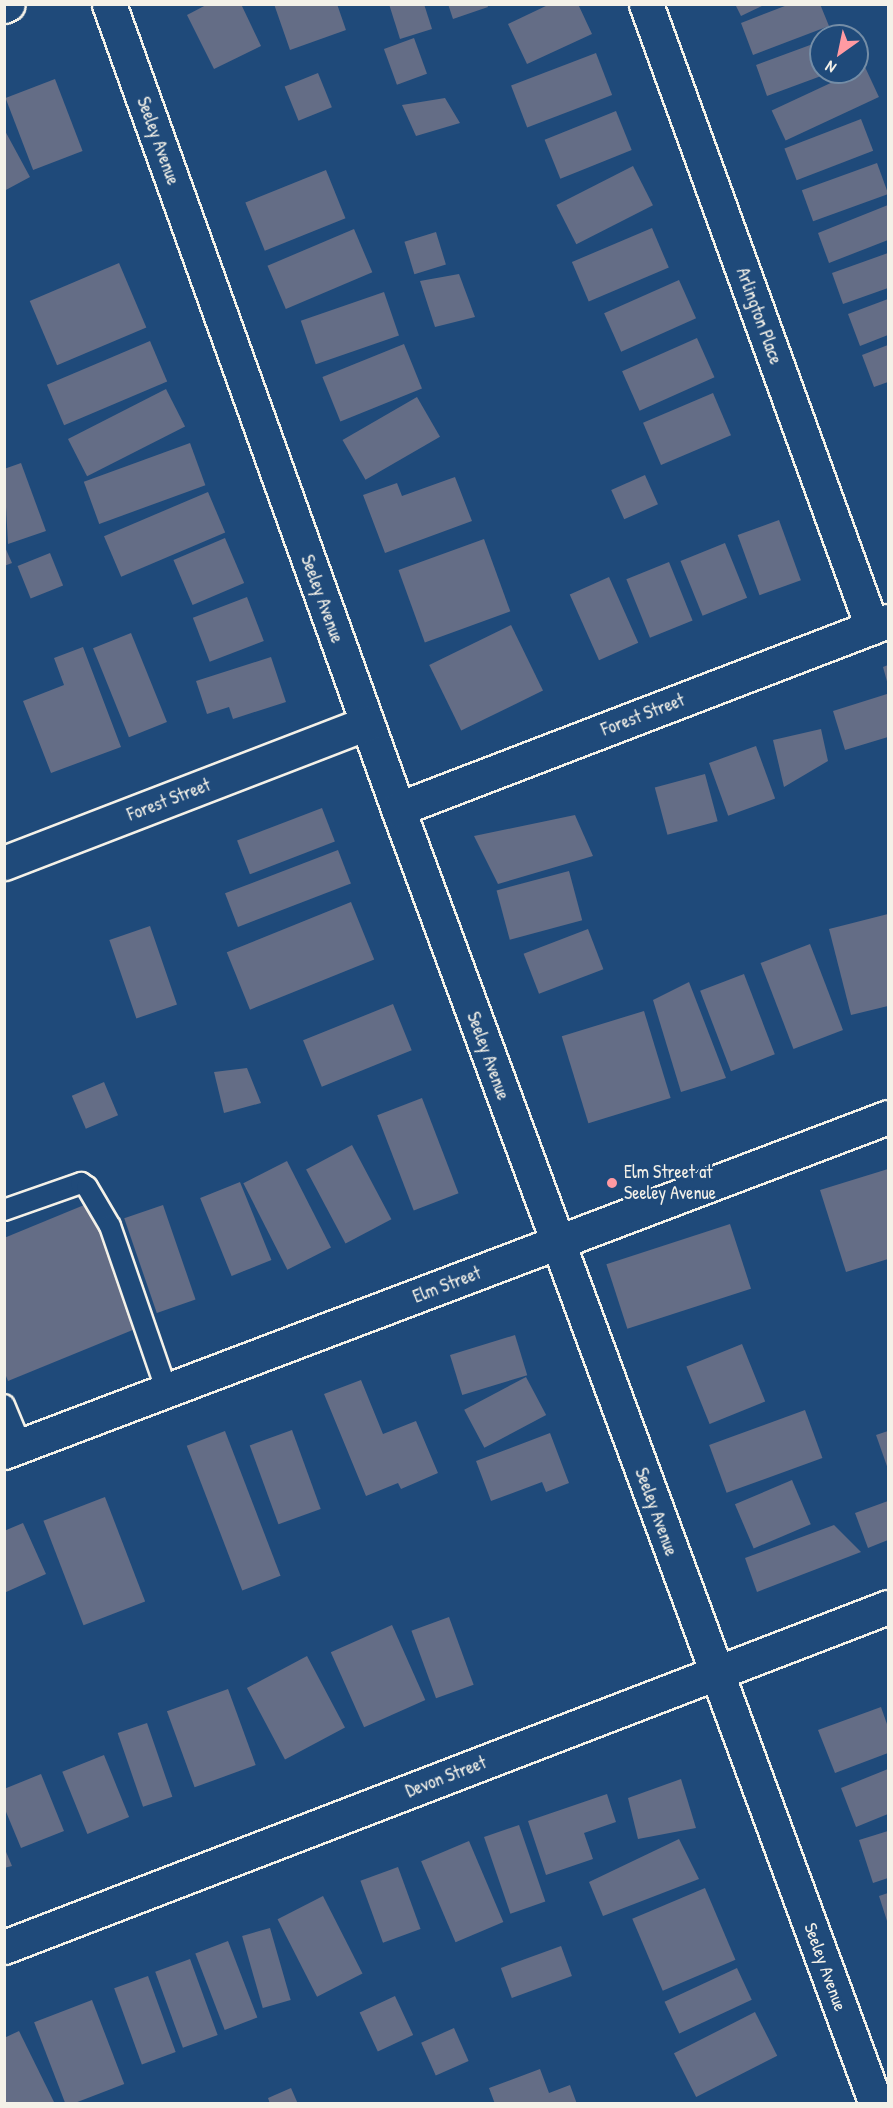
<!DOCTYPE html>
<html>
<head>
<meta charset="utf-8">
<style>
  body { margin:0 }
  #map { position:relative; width:893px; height:2108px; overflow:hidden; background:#1f4a7a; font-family:"Patrick Hand",sans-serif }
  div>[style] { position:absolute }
  .building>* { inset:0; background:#646d86; transform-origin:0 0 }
  .roads { filter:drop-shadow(2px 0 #f4f1e8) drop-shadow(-2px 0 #f4f1e8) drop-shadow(0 2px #f4f1e8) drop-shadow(0 -2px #f4f1e8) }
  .lane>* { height:20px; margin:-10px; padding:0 10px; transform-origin:10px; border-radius:10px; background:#1f4a7a }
  .street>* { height:33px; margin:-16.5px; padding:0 16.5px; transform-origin:16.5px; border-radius:16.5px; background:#1f4a7a }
  .secondary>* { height:33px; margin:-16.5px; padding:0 16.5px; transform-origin:16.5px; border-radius:16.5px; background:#1f4a7a }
  .dots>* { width:16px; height:16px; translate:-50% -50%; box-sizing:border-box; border:3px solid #1f4a7a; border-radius:50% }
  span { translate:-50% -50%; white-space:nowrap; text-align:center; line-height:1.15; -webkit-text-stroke:4.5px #1f4a7a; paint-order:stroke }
  .street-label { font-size:18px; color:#f4f1e8 }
  .poi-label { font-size:18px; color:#f4f1e8 }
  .left { translate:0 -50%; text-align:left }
  .frame { position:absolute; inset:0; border:6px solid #f4f1e8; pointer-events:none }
  .north { position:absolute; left:809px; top:24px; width:60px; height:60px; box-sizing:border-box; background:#1f4a7a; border:2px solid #748da6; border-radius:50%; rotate:213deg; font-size:16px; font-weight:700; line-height:24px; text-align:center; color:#f4f1e8 }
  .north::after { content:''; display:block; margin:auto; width:21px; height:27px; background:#ff9aa2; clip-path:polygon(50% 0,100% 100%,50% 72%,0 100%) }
</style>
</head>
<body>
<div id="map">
  <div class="building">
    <div style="clip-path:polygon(208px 4px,241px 4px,261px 46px,214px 69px,187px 15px)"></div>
    <div style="clip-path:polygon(274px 4px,337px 4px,346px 30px,290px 50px)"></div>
    <div style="clip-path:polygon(389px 4px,424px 4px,432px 29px,400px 39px)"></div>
    <div style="clip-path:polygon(448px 4px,487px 4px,488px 7px,453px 19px)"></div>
    <div style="clip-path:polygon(550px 4px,578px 4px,592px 34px,527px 64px,508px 24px)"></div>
    <div style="clip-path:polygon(735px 4px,766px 4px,741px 16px)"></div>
    <div style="clip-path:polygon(790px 4px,820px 4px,829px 26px,753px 55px,741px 23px)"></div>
    <div style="left:414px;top:38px;width:38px;height:32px;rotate:70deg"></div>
    <div style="clip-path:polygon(821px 41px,821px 72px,832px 72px,767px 96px,756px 65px)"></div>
    <div style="left:596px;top:53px;width:45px;height:91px;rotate:69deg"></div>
    <div style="left:865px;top:67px;width:33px;height:103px;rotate:65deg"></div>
    <div style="left:318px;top:73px;width:37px;height:36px;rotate:68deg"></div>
    <div style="left:55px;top:79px;width:77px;height:53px;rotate:69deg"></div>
    <div style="clip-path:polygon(445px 98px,460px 123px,416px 136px,402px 105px)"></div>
    <div style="left:616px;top:111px;width:42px;height:77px;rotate:68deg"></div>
    <div style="left:861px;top:119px;width:34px;height:82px;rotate:69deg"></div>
    <div style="clip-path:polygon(4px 129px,30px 177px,4px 191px)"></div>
    <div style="left:877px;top:163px;width:33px;height:80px;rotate:70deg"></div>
    <div style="left:633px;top:166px;width:44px;height:86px;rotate:63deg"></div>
    <div style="left:326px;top:170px;width:52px;height:87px;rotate:68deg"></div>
    <div style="clip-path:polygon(888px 205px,888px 240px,829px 263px,818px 233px)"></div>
    <div style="left:652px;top:228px;width:43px;height:87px;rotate:67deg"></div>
    <div style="left:354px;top:229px;width:47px;height:94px;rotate:67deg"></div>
    <div style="left:436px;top:232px;width:34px;height:33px;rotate:73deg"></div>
    <div style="clip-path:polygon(888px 253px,888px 288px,843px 304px,832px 273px)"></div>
    <div style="left:119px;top:263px;width:70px;height:97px;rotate:67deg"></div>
    <div style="clip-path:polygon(459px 274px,475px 317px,435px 327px,420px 281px)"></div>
    <div style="left:679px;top:280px;width:42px;height:82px;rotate:66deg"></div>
    <div style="left:384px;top:292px;width:46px;height:88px;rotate:71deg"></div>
    <div style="clip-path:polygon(888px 299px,888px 335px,860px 346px,848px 314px)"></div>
    <div style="left:697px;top:338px;width:43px;height:82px;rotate:66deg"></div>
    <div style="left:150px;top:341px;width:44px;height:112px;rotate:67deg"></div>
    <div style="left:404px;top:344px;width:48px;height:88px;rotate:68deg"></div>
    <div style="clip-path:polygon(888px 345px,888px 382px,874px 387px,862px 355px)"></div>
    <div style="left:166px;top:389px;width:42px;height:110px;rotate:63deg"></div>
    <div style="left:713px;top:393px;width:46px;height:76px;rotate:67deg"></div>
    <div style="left:417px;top:397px;width:46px;height:86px;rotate:60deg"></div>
    <div style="left:190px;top:443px;width:45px;height:113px;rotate:70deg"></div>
    <div style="clip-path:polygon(21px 463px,46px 531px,8px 544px,4px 469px)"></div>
    <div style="left:645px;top:475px;width:32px;height:37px;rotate:66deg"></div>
    <div style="clip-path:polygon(455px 477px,472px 521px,385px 553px,363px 495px,397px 483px,402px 496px)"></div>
    <div style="left:208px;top:492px;width:44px;height:113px;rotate:67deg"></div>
    <div style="left:779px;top:520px;width:64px;height:44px;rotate:70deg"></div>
    <div style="left:225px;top:538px;width:49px;height:56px;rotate:67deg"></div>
    <div style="left:484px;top:539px;width:77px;height:91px;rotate:70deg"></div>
    <div style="left:725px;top:543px;width:59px;height:48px;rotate:68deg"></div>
    <div style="clip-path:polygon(4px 545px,12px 563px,4px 566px)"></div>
    <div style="left:50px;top:553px;width:35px;height:35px;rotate:68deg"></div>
    <div style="left:669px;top:562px;width:63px;height:46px;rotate:68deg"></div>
    <div style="left:609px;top:577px;width:72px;height:43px;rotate:66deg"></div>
    <div style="left:247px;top:597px;width:47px;height:58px;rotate:69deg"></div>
    <div style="left:511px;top:625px;width:73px;height:91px;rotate:64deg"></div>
    <div style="left:131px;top:633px;width:96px;height:41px;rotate:68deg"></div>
    <div style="clip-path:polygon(83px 647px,121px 747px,51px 773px,23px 701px,64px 685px,54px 658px)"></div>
    <div style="clip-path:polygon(271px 657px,286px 702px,233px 719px,229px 707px,207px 714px,196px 681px)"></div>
    <div style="clip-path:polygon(888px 665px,888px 685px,883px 667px)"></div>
    <div style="clip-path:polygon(887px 694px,888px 737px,845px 750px,833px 711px)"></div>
    <div style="clip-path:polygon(821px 729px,828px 761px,784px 787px,773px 740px)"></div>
    <div style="left:756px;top:746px;width:56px;height:50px;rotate:70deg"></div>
    <div style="left:705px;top:774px;width:49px;height:52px;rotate:75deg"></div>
    <div style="left:322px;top:808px;width:36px;height:91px;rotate:69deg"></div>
    <div style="clip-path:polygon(575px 815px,593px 856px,498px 884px,474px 836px)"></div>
    <div style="left:338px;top:850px;width:36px;height:121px;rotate:69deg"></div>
    <div style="left:569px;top:871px;width:51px;height:75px;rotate:75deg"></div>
    <div style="left:351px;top:902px;width:62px;height:134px;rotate:68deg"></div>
    <div style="clip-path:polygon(888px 914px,888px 1006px,851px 1015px,829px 929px)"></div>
    <div style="left:150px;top:926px;width:83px;height:43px;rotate:71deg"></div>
    <div style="left:588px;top:929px;width:43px;height:69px;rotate:69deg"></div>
    <div style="left:810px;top:944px;width:92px;height:53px;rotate:69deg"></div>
    <div style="left:744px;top:974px;width:86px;height:47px;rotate:69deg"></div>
    <div style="clip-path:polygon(689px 982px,726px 1078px,681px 1092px,653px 1000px)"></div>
    <div style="left:393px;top:1004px;width:50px;height:97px;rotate:68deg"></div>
    <div style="left:644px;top:1011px;width:91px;height:86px;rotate:73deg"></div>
    <div style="clip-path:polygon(247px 1068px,261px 1103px,224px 1113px,214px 1072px)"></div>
    <div style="left:104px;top:1082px;width:36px;height:35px;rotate:67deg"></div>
    <div style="left:422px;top:1098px;width:102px;height:48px;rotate:69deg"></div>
    <div style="left:352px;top:1145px;width:84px;height:52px;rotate:62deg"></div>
    <div style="left:287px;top:1161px;width:97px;height:49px;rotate:63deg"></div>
    <div style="clip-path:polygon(888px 1169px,888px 1259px,846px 1272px,820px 1190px)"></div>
    <div style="left:240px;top:1182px;width:84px;height:43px;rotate:68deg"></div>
    <div style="clip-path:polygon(89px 1203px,140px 1327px,8px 1381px,4px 1371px,4px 1238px)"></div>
    <div style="left:163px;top:1205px;width:100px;height:41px;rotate:71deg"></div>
    <div style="left:730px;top:1224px;width:68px;height:130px;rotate:72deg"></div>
    <div style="left:515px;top:1335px;width:42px;height:68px;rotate:73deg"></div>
    <div style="left:742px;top:1344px;width:62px;height:60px;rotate:68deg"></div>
    <div style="left:526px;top:1377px;width:43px;height:70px;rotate:62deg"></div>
    <div style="clip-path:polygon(361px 1380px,383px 1434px,416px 1421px,438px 1473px,401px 1489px,398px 1483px,366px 1496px,324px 1394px)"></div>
    <div style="left:805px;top:1410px;width:51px;height:102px;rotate:70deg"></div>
    <div style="left:292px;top:1430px;width:84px;height:45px;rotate:70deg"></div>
    <div style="left:225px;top:1431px;width:155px;height:41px;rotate:69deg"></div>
    <div style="clip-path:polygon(888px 1431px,888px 1469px,876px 1435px)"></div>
    <div style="clip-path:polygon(550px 1433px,569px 1483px,546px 1492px,542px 1482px,491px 1501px,476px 1461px)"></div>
    <div style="left:792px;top:1480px;width:48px;height:62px;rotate:67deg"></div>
    <div style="left:105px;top:1497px;width:112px;height:66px;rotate:69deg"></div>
    <div style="clip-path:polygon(888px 1501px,888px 1540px,868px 1548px,855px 1513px)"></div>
    <div style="clip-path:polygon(23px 1523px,46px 1574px,4px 1593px,4px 1531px)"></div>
    <div style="clip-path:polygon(834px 1525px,861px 1552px,757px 1592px,745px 1558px)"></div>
    <div style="left:449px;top:1617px;width:72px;height:40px;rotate:70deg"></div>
    <div style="left:392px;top:1625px;width:82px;height:67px;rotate:66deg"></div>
    <div style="left:307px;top:1656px;width:81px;height:68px;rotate:62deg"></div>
    <div style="left:228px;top:1689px;width:81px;height:65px;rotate:70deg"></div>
    <div style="clip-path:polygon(881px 1707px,888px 1727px,888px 1753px,835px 1773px,818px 1730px)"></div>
    <div style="left:147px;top:1723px;width:78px;height:31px;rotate:71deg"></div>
    <div style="left:104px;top:1755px;width:67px;height:45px;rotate:68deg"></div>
    <div style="clip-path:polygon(888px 1769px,888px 1814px,856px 1827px,841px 1788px)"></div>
    <div style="clip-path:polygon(41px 1774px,64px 1831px,21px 1848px,4px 1807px,4px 1789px)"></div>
    <div style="clip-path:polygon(681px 1779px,696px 1828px,638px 1839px,628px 1798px)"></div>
    <div style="clip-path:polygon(607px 1794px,616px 1822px,584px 1833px,593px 1859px,546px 1875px,528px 1821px)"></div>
    <div style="left:519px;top:1825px;width:81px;height:37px;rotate:71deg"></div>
    <div style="clip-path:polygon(888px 1831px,888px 1878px,873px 1883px,859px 1840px)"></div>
    <div style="clip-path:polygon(679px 1839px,699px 1879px,603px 1916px,589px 1882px)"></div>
    <div style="left:469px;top:1841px;width:88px;height:52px;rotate:67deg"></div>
    <div style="clip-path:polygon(4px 1847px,12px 1866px,4px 1868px)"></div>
    <div style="left:398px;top:1867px;width:66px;height:40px;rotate:70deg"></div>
    <div style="left:705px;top:1888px;width:78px;height:79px;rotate:67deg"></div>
    <div style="clip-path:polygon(888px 1893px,888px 1924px,879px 1896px)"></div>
    <div style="left:323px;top:1896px;width:87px;height:51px;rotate:63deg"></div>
    <div style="left:270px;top:1928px;width:75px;height:29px;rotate:74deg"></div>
    <div style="left:228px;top:1941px;width:82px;height:35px;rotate:69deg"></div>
    <div style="left:561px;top:1946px;width:32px;height:64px;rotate:70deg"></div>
    <div style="left:190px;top:1959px;width:81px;height:37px;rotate:70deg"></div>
    <div style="left:737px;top:1968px;width:35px;height:80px;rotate:65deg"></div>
    <div style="left:148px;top:1976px;width:81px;height:36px;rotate:70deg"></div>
    <div style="left:395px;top:1996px;width:43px;height:39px;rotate:65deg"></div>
    <div style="left:92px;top:2000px;width:90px;height:62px;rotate:69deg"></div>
    <div style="left:755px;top:2012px;width:49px;height:91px;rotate:63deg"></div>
    <div style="left:454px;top:2028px;width:36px;height:36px;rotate:66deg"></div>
    <div style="clip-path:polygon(19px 2031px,55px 2104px,4px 2104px,4px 2038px)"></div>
    <div style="clip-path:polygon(540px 2069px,549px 2093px,570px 2085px,577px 2104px,495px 2104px,489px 2088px)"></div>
    <div style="clip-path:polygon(291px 2088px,298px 2104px,270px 2104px,268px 2098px)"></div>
  </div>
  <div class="roads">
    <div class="lane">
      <div style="left:4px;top:1210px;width:82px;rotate:-19.3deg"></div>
      <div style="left:81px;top:1183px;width:7px;rotate:34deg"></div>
      <div style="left:87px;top:1187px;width:45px;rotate:59.5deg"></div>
      <div style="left:110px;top:1226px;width:176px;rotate:71deg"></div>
      <div style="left:4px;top:1405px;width:44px;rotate:67.5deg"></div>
    </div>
    <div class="street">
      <div style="left:109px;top:4px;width:855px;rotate:70.25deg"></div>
      <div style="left:398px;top:809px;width:1380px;rotate:69.74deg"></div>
      <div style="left:646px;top:4px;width:663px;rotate:70.06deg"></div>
      <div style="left:398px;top:809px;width:525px;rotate:-20.99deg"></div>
      <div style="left:4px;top:863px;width:389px;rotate:-21.1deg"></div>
      <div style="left:4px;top:1452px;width:945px;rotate:-20.75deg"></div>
      <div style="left:4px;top:1947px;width:947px;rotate:-21.04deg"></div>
    </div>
    <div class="secondary">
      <div style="left:4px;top:6px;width:4px;rotate:-27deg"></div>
    </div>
  </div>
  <div class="dots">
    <div style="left:612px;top:1183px;background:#ff9aa2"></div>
  </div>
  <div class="street-label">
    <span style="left:158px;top:141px;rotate:70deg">Seeley Avenue</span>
    <span style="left:759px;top:316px;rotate:70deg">Arlington Place</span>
    <span style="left:322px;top:599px;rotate:70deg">Seeley Avenue</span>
    <span style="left:643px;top:715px;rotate:-21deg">Forest Street</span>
    <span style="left:169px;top:800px;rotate:-21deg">Forest Street</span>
    <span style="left:488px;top:1056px;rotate:70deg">Seeley Avenue</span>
    <span style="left:447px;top:1285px;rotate:-21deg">Elm Street</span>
    <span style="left:656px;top:1512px;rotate:70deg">Seeley Avenue</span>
    <span style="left:446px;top:1777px;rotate:-21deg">Devon Street</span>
    <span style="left:825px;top:1967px;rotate:70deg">Seeley Avenue</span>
  </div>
  <div class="poi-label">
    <span class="left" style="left:624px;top:1183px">Elm Street at<br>Seeley Avenue</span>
  </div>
  <div class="frame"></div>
  <div class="north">N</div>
</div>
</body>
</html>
